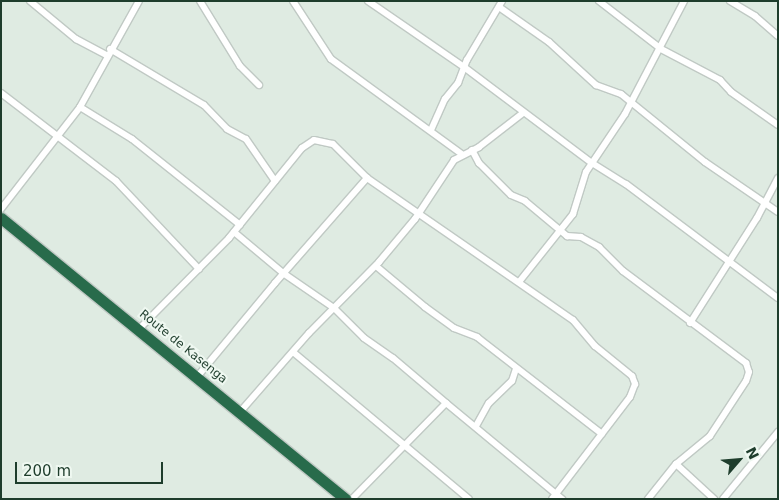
<!DOCTYPE html>
<html>
<head>
<meta charset="utf-8">
<style>
  body { margin:0 }
  #map { position:relative; width:779px; height:500px; overflow:hidden; background:#dfebe2; font-family:"DejaVu Sans",sans-serif }
  div>[style] { position:absolute }
  .roads { filter:drop-shadow(1px 0 #c0c9c4) drop-shadow(-1px 0 #c0c9c4) drop-shadow(0 1px #c0c9c4) drop-shadow(0 -1px #c0c9c4) }
  .street>* { height:6px; margin:-3px; padding:0 3px; transform-origin:3px; border-radius:3px; background:#fff }
  .highway>* { height:11px; margin:-5.5px; padding:0 5.5px; transform-origin:5.5px; border-radius:5.5px; background:#286b4b }
  span { translate:-50% -50%; white-space:nowrap; text-align:center; line-height:1.15; -webkit-text-stroke:4px #eff8f1; paint-order:stroke }
  .street-label { font-size:12px; color:#1e3d2c }
  .frame { position:absolute; inset:0; border:2px solid #1e3d2c; pointer-events:none }
  .north { position:absolute; left:714px; top:435px; width:50px; height:50px; -webkit-text-stroke:4px #eff8f1; paint-order:stroke; rotate:63deg; font-size:14px; font-weight:700; line-height:20px; text-align:center; color:#1e3d2c }
  .north::after { content:''; display:block; margin:auto; width:18px; height:22px; background:#1e3d2c; clip-path:polygon(50% 0,100% 100%,50% 72%,0 100%) }
  .scale { position:absolute; left:15px; top:462px; width:148px; height:22px; box-sizing:border-box; border:2px solid #1e3d2c; border-top:0; padding-left:6px; font-size:15px; line-height:18px; white-space:nowrap; color:#1e3d2c; -webkit-text-stroke:4px #eff8f1; paint-order:stroke }
</style>
</head>
<body>
<div id="map">
  <div class="roads">
    <div class="street">
      <div style="left:30px;top:1px;width:60px;rotate:39.6deg"></div>
      <div style="left:76px;top:39px;width:34px;rotate:28deg"></div>
      <div style="left:200px;top:1px;width:76px;rotate:58.4deg"></div>
      <div style="left:240px;top:66px;width:27px;rotate:45deg"></div>
      <div style="left:293px;top:1px;width:69px;rotate:56.8deg"></div>
      <div style="left:331px;top:59px;width:163px;rotate:36deg"></div>
      <div style="left:368px;top:1px;width:116px;rotate:34.5deg"></div>
      <div style="left:464px;top:67px;width:160px;rotate:36.9deg"></div>
      <div style="left:592px;top:163px;width:40px;rotate:32deg"></div>
      <div style="left:626px;top:184px;width:190px;rotate:36.9deg"></div>
      <div style="left:599px;top:1px;width:78px;rotate:37.7deg"></div>
      <div style="left:661px;top:49px;width:67px;rotate:27.7deg"></div>
      <div style="left:720px;top:80px;width:16px;rotate:47deg"></div>
      <div style="left:731px;top:92px;width:57px;rotate:35.1deg"></div>
      <div style="left:730px;top:1px;width:29px;rotate:31deg"></div>
      <div style="left:755px;top:16px;width:30px;rotate:41deg"></div>
      <div style="left:499px;top:7px;width:61px;rotate:35deg"></div>
      <div style="left:549px;top:42px;width:64px;rotate:42.5deg"></div>
      <div style="left:596px;top:85px;width:27px;rotate:20deg"></div>
      <div style="left:621px;top:94px;width:108px;rotate:39deg"></div>
      <div style="left:705px;top:162px;width:88px;rotate:34.4deg"></div>
      <div style="left:110px;top:49px;width:109px;rotate:30.8deg"></div>
      <div style="left:204px;top:105px;width:33px;rotate:46deg"></div>
      <div style="left:227px;top:129px;width:21px;rotate:28deg"></div>
      <div style="left:246px;top:139px;width:51px;rotate:55.4deg"></div>
      <div style="left:1px;top:93px;width:145px;rotate:37.4deg"></div>
      <div style="left:116px;top:181px;width:121px;rotate:46.7deg"></div>
      <div style="left:80px;top:107px;width:61px;rotate:31.6deg"></div>
      <div style="left:132px;top:139px;width:138px;rotate:38.5deg"></div>
      <div style="left:431px;top:130px;width:34px;rotate:-66deg"></div>
      <div style="left:445px;top:99px;width:21px;rotate:-51deg"></div>
      <div style="left:458px;top:83px;width:25px;rotate:-69deg"></div>
      <div style="left:467px;top:60px;width:69px;rotate:-59.3deg"></div>
      <div style="left:472px;top:150px;width:15px;rotate:62deg"></div>
      <div style="left:479px;top:163px;width:45px;rotate:45deg"></div>
      <div style="left:511px;top:195px;width:15px;rotate:23deg"></div>
      <div style="left:525px;top:201px;width:55px;rotate:39.8deg"></div>
      <div style="left:567px;top:236px;width:14px;rotate:4deg"></div>
      <div style="left:581px;top:237px;width:21px;rotate:29deg"></div>
      <div style="left:599px;top:247px;width:34px;rotate:45deg"></div>
      <div style="left:623px;top:271px;width:154px;rotate:36.8deg"></div>
      <div style="left:746px;top:363px;width:9px;rotate:72deg"></div>
      <div style="left:749px;top:372px;width:9px;rotate:108deg"></div>
      <div style="left:746px;top:381px;width:66px;rotate:123.2deg"></div>
      <div style="left:710px;top:436px;width:44px;rotate:140.5deg"></div>
      <div style="left:676px;top:464px;width:45px;rotate:128.7deg"></div>
      <div style="left:1px;top:209px;width:129px;rotate:-52.2deg"></div>
      <div style="left:80px;top:107px;width:121px;rotate:-60.9deg"></div>
      <div style="left:234px;top:232px;width:64px;rotate:39.9deg"></div>
      <div style="left:283px;top:273px;width:62px;rotate:34.5deg"></div>
      <div style="left:334px;top:308px;width:42px;rotate:45deg"></div>
      <div style="left:364px;top:338px;width:35px;rotate:35deg"></div>
      <div style="left:393px;top:358px;width:70px;rotate:40.3deg"></div>
      <div style="left:376px;top:266px;width:64px;rotate:39.9deg"></div>
      <div style="left:425px;top:307px;width:36px;rotate:36deg"></div>
      <div style="left:454px;top:328px;width:25px;rotate:21deg"></div>
      <div style="left:477px;top:337px;width:158px;rotate:37.8deg"></div>
      <div style="left:519px;top:282px;width:87px;rotate:-51.5deg"></div>
      <div style="left:573px;top:214px;width:44px;rotate:-72.8deg"></div>
      <div style="left:586px;top:172px;width:70px;rotate:-56.1deg"></div>
      <div style="left:625px;top:114px;width:127px;rotate:-62.4deg"></div>
      <div style="left:690px;top:323px;width:125px;rotate:-57.5deg"></div>
      <div style="left:757px;top:218px;width:45px;rotate:-62.3deg"></div>
      <div style="left:139px;top:329px;width:128px;rotate:-45.3deg"></div>
      <div style="left:229px;top:238px;width:116px;rotate:-51deg"></div>
      <div style="left:302px;top:148px;width:14px;rotate:-34deg"></div>
      <div style="left:314px;top:140px;width:19px;rotate:12deg"></div>
      <div style="left:333px;top:144px;width:48px;rotate:45deg"></div>
      <div style="left:367px;top:178px;width:250px;rotate:34.6deg"></div>
      <div style="left:573px;top:320px;width:34px;rotate:50deg"></div>
      <div style="left:595px;top:346px;width:48px;rotate:39deg"></div>
      <div style="left:632px;top:376px;width:9px;rotate:69deg"></div>
      <div style="left:635px;top:384px;width:14px;rotate:111deg"></div>
      <div style="left:630px;top:397px;width:128px;rotate:127.4deg"></div>
      <div style="left:293px;top:352px;width:229px;rotate:39.9deg"></div>
      <div style="left:197px;top:377px;width:122px;rotate:-50.3deg"></div>
      <div style="left:275px;top:283px;width:140px;rotate:-48.8deg"></div>
      <div style="left:240px;top:412px;width:105px;rotate:-48.9deg"></div>
      <div style="left:309px;top:333px;width:100px;rotate:-45.4deg"></div>
      <div style="left:379px;top:262px;width:56px;rotate:-50.1deg"></div>
      <div style="left:415px;top:219px;width:71px;rotate:-56.5deg"></div>
      <div style="left:454px;top:160px;width:28px;rotate:-27deg"></div>
      <div style="left:479px;top:147px;width:56px;rotate:-37.7deg"></div>
      <div style="left:476px;top:426px;width:26px;rotate:-61deg"></div>
      <div style="left:489px;top:403px;width:32px;rotate:-44deg"></div>
      <div style="left:512px;top:381px;width:13px;rotate:-72deg"></div>
      <div style="left:676px;top:464px;width:52px;rotate:42.6deg"></div>
      <div style="left:352px;top:499px;width:134px;rotate:-45.6deg"></div>
      <div style="left:446px;top:403px;width:151px;rotate:39.6deg"></div>
      <div style="left:723px;top:499px;width:87px;rotate:-50.6deg"></div>
    </div>
    <div class="highway">
      <div style="left:1px;top:218px;width:445px;rotate:39.2deg"></div>
    </div>
  </div>
  <div class="street-label">
    <span style="left:183px;top:347px;rotate:39deg">Route de Kasenga</span>
  </div>
  <div class="frame"></div>
  <div class="north">N</div>
  <div class="scale">200 m</div>
</div>
</body>
</html>
